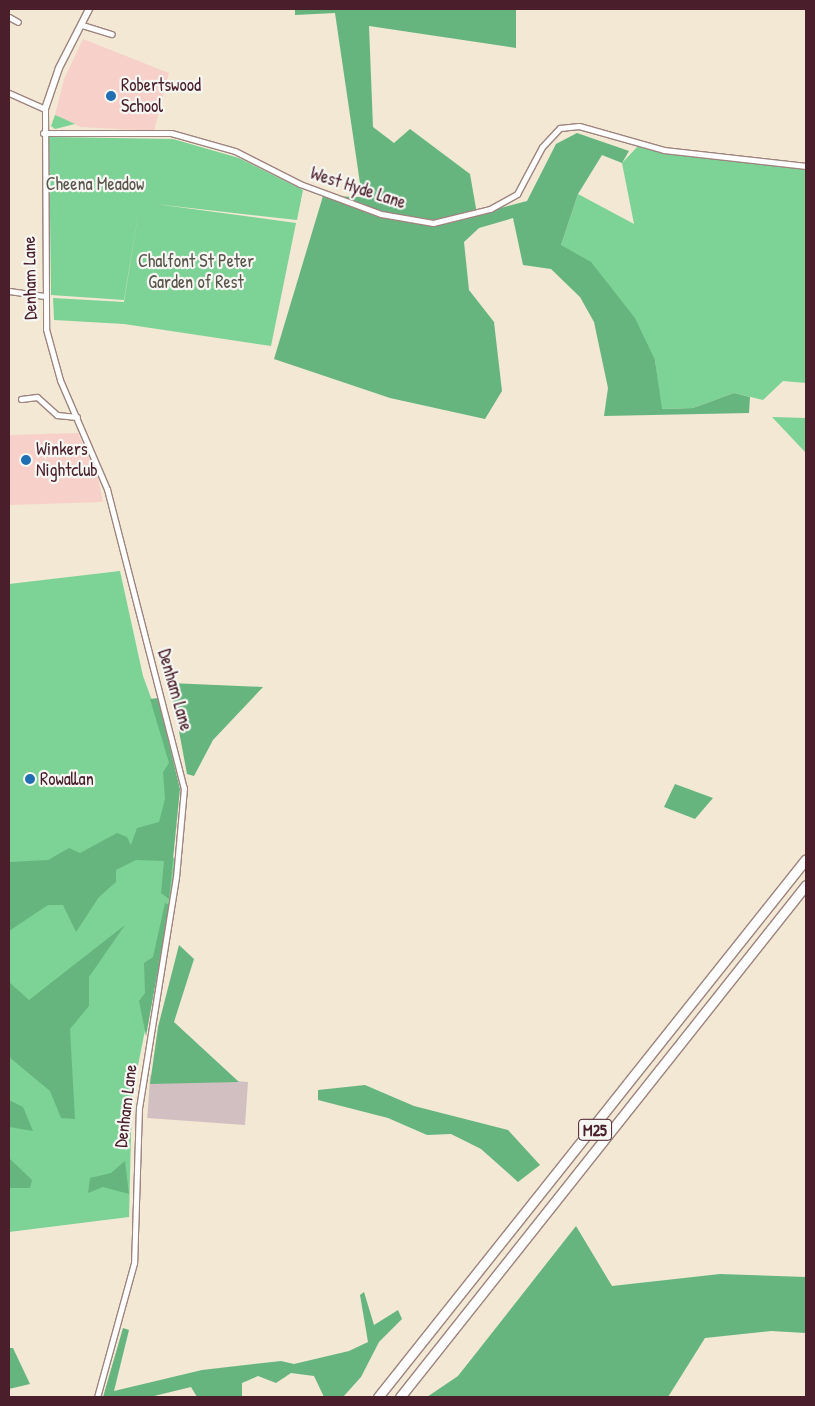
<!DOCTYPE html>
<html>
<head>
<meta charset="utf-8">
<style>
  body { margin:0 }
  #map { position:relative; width:815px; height:1406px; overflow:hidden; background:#f2e8d3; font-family:"Patrick Hand",sans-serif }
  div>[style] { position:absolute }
  .built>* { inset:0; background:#f7d1c9 }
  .industrial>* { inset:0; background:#d2bfc1; transform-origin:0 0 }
  .green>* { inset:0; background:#7dd396 }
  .forest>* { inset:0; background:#66b57f }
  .roads { filter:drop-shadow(1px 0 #9e847f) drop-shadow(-1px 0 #9e847f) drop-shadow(0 1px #9e847f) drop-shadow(0 -1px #9e847f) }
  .minor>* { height:5px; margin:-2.5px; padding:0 2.5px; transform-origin:2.5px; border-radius:2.5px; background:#fff }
  .tertiary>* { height:6px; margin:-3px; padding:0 3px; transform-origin:3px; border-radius:3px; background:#fff }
  .motorway>* { height:9px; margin:-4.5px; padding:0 4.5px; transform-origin:4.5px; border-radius:4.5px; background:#fff }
  .dots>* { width:14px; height:14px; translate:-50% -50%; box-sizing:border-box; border:2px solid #f6f6f2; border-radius:50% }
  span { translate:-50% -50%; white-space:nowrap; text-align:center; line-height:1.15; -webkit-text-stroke:4.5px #f6f6f2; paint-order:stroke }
  .shield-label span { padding:1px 4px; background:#f6f6f2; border:1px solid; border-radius:4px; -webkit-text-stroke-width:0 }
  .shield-label { font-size:16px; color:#4a1f2b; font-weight:700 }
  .poi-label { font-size:18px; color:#4a1f2b }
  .left { translate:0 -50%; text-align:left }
  .park-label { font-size:18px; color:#59554b }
  .street-label { font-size:18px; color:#4a1f2b }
  .frame { position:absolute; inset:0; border:10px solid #4a1f2b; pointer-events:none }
</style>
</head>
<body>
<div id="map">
  <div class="built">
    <div style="clip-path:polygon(83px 39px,169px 73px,154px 131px,80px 127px,55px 115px,64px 79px)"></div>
    <div style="clip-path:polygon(78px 433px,98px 477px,103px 502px,9px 505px,9px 435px)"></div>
  </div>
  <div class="industrial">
    <div style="left:248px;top:1082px;width:43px;height:98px;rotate:94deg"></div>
  </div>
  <div class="green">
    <div style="clip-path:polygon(55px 115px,60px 117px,75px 124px,55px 129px,51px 126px)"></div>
    <div style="clip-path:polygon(49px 137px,173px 139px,239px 158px,303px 190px,297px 220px,155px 204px,296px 223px,271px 346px,124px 324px,54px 320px,53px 298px,124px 302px,140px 203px,124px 300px,51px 295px)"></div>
    <div style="clip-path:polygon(639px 145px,806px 169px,806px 383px,783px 381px,763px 400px,734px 393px,693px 408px,661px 409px,655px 360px,561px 245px,578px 194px,634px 224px,622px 163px)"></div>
    <div style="clip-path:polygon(772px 417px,806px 418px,806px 453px)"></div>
    <div style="clip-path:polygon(120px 571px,143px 676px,171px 752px,179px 789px,156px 845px,179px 862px,132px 1095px,129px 1217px,9px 1232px,9px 584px)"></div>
  </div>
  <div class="forest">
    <div style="clip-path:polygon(295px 9px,516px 9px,516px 48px,369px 26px,373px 127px,394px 143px,410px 129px,470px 174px,477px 214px,527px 201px,556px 144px,577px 133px,629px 151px,622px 163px,602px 155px,578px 194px,561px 245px,591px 262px,635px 318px,655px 360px,662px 409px,693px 408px,734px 393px,750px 397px,749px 413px,604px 416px,608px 388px,594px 322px,580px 297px,551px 269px,523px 265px,513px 218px,479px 228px,464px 242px,469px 290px,494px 322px,502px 391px,485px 419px,390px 398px,274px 359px,323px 196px,362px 197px,335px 13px,295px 15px)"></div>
    <div style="clip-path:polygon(170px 683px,263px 687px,213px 740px,194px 776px,187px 774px)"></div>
    <div style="clip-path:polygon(158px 698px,180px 789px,169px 899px,161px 893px,164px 861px,136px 860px,116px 870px,116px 882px,99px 897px,76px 932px,63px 905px,48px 905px,9px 931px,9px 702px,9px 862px,48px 860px,69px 848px,80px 853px,117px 833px,127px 837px,131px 845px,137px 828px,159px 822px,165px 799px,163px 772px,169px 763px,150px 699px)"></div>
    <div style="clip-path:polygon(675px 784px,713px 798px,695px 819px,664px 807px)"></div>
    <div style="clip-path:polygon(165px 903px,170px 905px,146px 1036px,139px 1001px,145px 993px,144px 963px,153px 957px)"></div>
    <div style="clip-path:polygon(125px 925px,89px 977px,89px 1006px,70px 1029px,75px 1119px,61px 1118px,50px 1091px,9px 1057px,9px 982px,29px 1000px)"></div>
    <div style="clip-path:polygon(179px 945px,194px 959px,174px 1022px,239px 1082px,150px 1084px,158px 1027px)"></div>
    <div style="clip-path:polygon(365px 1085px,414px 1106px,508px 1130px,540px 1165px,518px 1182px,481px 1149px,451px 1134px,427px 1135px,388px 1118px,318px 1100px,318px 1090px)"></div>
    <div style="clip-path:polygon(9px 1100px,23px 1107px,33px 1131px,9px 1127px)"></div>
    <div style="clip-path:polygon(9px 1158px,32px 1180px,30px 1188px,9px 1188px)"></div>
    <div style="clip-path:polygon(125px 1161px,129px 1194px,103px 1187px,88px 1193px,90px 1178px,111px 1173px)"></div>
    <div style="clip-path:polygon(576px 1226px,612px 1286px,720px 1274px,806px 1277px,806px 1333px,771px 1331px,705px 1338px,668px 1397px,427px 1397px,458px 1376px)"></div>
    <div style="clip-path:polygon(364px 1292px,374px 1325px,398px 1310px,402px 1319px,379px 1342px,361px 1377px,343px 1397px,324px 1397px,314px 1376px,291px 1373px,276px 1383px,258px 1376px,242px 1383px,242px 1397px,197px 1397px,191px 1387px,150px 1397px,103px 1397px,123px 1328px,129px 1330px,114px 1391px,202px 1370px,281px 1361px,294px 1364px,349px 1351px,368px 1342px,360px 1295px)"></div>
    <div style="clip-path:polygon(9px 1348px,13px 1348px,30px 1384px,9px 1389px)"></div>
  </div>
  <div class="roads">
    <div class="minor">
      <div style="left:9px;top:17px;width:10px;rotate:29deg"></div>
      <div style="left:82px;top:25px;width:31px;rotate:17deg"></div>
      <div style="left:9px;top:93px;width:39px;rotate:24deg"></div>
      <div style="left:45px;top:109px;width:220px;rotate:89.7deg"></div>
      <div style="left:46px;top:329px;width:53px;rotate:74.6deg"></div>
      <div style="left:60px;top:380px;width:119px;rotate:66.7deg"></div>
      <div style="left:107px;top:489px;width:309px;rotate:75.6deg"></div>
      <div style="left:184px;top:788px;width:89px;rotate:95.1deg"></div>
      <div style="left:176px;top:877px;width:233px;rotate:99.1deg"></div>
      <div style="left:139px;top:1107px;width:156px;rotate:91.8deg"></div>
      <div style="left:134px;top:1263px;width:139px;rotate:105.4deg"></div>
      <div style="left:43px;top:133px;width:128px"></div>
      <div style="left:171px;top:133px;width:66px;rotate:15.7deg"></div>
      <div style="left:235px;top:151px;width:73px;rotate:26.9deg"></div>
      <div style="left:300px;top:184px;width:86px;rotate:20.3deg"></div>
      <div style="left:381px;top:214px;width:53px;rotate:9.8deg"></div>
      <div style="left:433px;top:223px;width:59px;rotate:-13.8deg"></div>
      <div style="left:490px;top:209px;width:31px;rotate:-29deg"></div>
      <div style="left:517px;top:194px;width:53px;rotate:-62deg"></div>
      <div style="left:542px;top:147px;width:26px;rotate:-47deg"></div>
      <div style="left:560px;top:128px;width:19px;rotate:-6deg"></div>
      <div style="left:579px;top:126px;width:88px;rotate:15.8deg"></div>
      <div style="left:664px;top:150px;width:143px;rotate:6.4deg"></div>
      <div style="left:9px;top:291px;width:34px;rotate:8deg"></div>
      <div style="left:21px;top:399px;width:16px;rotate:-7deg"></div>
      <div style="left:37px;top:397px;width:27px;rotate:42deg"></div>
      <div style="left:57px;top:415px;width:20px;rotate:6deg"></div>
    </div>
    <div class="tertiary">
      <div style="left:45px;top:109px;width:43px;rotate:-71.1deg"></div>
      <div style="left:59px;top:68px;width:66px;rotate:-63deg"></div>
    </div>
    <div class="motorway">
      <div style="left:378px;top:1397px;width:687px;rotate:-51.5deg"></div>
      <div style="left:400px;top:1397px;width:653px;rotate:-51.59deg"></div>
    </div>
  </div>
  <div class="dots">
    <div style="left:111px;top:96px;background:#1f6fb2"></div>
    <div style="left:26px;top:460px;background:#1f6fb2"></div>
    <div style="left:30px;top:779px;background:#1f6fb2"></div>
  </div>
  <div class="shield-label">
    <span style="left:595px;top:1130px">M25</span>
  </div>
  <div class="poi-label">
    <span class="left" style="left:121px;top:96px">Robertswood<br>School</span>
    <span class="left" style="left:36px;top:460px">Winkers<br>Nightclub</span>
    <span class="left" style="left:40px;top:779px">Rowallan</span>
  </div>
  <div class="park-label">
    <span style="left:95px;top:184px">Cheena Meadow</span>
    <span style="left:196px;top:272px">Chalfont St Peter<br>Garden of Rest</span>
  </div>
  <div class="street-label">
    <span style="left:358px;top:188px;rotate:18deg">West Hyde Lane</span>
    <span style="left:30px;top:278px;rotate:-91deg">Denham Lane</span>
    <span style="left:175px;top:690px;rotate:74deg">Denham Lane</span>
    <span style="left:126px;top:1106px;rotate:-83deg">Denham Lane</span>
  </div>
  <div class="frame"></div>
</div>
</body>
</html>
